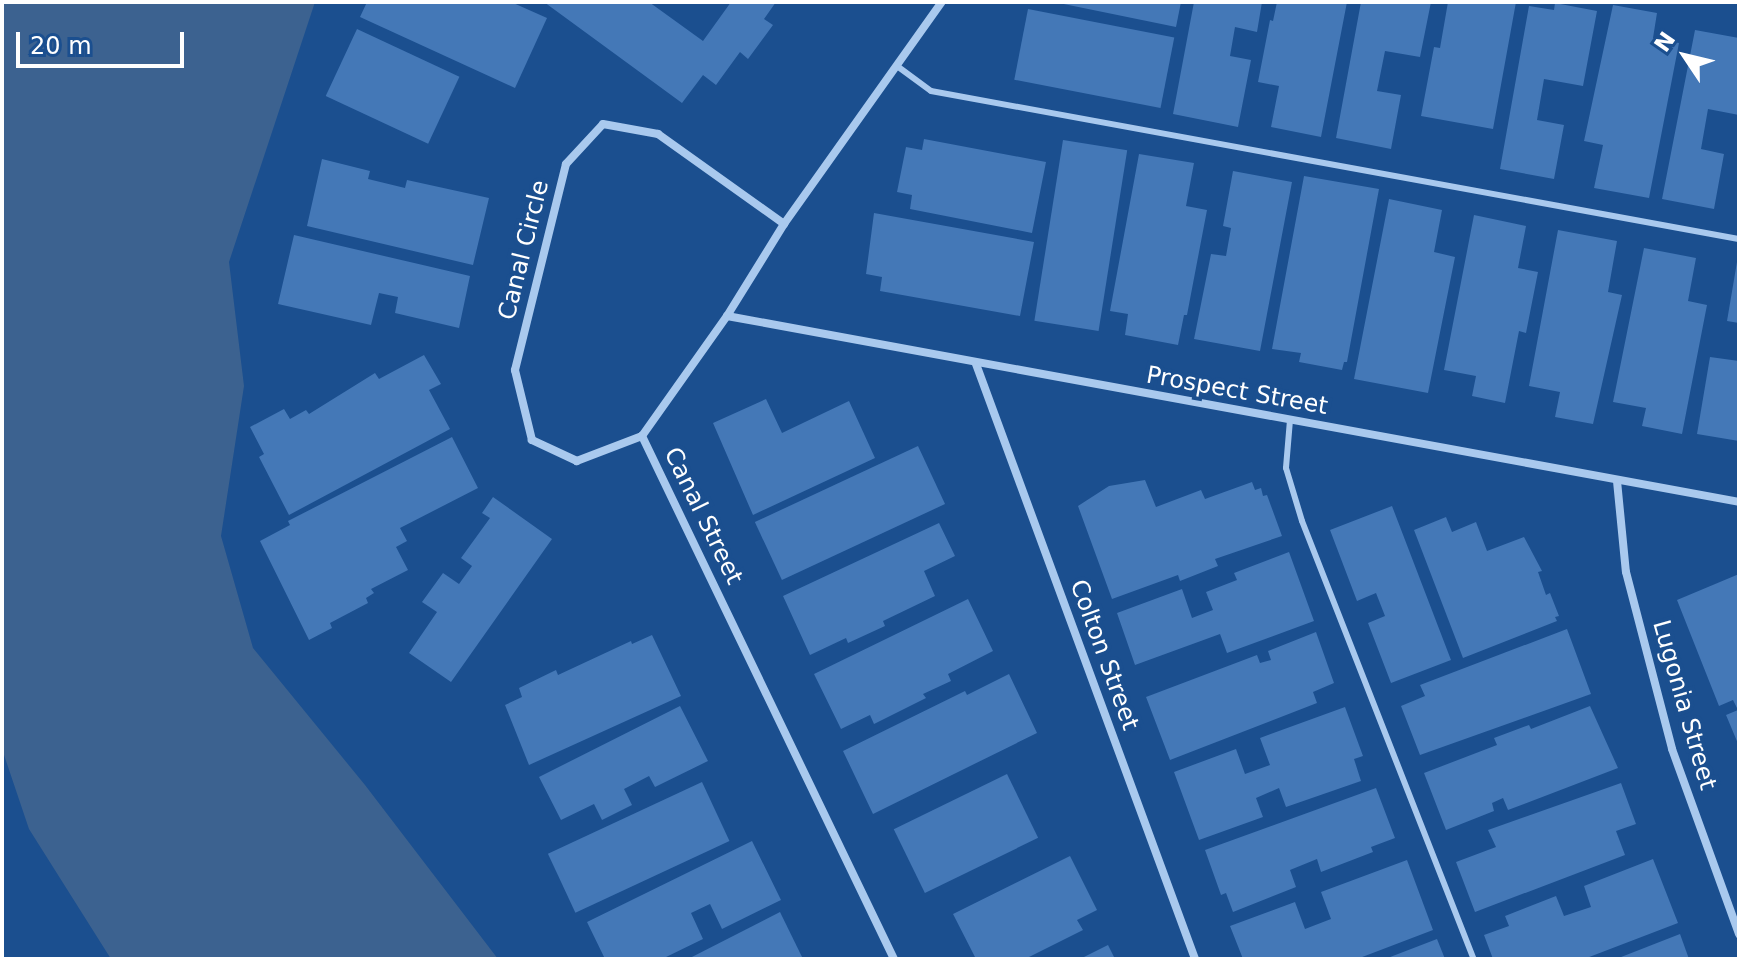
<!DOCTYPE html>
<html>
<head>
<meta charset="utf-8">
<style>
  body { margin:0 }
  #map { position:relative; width:1741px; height:961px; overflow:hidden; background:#1b4f8f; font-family:"DejaVu Sans",sans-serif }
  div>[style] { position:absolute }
  .water>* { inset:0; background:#3c6290 }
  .building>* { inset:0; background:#4478b7; transform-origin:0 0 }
  .lane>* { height:6px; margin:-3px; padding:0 3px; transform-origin:3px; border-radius:3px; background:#a9c9ee }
  .street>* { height:8px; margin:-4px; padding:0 4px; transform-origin:4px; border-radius:4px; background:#a9c9ee }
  span { translate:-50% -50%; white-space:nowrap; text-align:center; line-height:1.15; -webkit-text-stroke:8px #1b4f8f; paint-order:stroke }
  .street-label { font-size:24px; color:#fff }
  .frame { position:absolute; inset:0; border:4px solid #fff; pointer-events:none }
  .north { position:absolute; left:1645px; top:16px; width:80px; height:80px; -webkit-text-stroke:6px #1b4f8f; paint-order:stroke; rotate:305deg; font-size:22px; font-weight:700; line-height:32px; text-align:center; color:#fff }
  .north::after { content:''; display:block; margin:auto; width:28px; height:36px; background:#fff; clip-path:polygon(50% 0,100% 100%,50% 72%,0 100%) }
  .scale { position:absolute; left:16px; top:32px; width:168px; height:36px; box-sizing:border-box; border:4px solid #fff; border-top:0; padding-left:10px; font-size:24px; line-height:28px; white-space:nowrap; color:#fff; -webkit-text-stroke:6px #1b4f8f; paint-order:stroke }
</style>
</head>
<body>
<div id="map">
  <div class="water">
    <div style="clip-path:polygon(2px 2px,315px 2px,229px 262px,244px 386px,221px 536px,253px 648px,365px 785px,498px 959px,111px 959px,29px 829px,2px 749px)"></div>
  </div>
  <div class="building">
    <div style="clip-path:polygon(367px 2px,511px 2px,547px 18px,515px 88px,360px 17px)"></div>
    <div style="clip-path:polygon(544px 2px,649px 2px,703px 41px,731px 2px,776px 2px,764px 19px,773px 25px,748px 59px,740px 52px,716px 85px,703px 75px,682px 103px)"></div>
    <div style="clip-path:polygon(1054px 2px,1181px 2px,1176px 27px)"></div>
    <div style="clip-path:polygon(1194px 2px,1262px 2px,1257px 32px,1235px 27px,1230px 56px,1251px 60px,1238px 127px,1173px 114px)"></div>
    <div style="clip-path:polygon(1277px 2px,1347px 2px,1321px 137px,1271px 127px,1279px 86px,1258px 82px,1270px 20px,1273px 21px)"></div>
    <div style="clip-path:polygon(1361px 2px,1431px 2px,1420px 57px,1385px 51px,1377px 91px,1401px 95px,1391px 149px,1336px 138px)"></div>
    <div style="clip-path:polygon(1448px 2px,1516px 2px,1493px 129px,1421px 116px,1434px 47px,1440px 48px)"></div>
    <div style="clip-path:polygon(1555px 3px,1597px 11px,1583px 86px,1544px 79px,1537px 120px,1564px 125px,1554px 179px,1500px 169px,1529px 6px,1554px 10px)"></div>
    <div style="clip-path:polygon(1613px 5px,1657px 13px,1653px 38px,1679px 43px,1649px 198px,1594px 188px,1603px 145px,1584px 141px)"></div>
    <div style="left:1028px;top:9px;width:149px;height:72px;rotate:11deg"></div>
    <div style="left:357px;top:29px;width:113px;height:74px;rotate:25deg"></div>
    <div style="clip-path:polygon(1695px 30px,1739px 38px,1739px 115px,1708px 109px,1701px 149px,1724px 154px,1714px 209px,1662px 199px)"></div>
    <div style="clip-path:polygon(924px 139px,1046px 162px,1032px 233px,910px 209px,912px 195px,897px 192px,906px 147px,922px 150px)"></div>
    <div style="left:1063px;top:140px;width:65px;height:183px;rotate:9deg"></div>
    <div style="clip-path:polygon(1139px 154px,1194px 163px,1186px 206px,1207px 210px,1187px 315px,1184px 315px,1178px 345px,1125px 335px,1128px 314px,1110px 311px)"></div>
    <div style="clip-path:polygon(322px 159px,370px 171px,368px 179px,405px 188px,407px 180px,489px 198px,473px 265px,307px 226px)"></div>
    <div style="clip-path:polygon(1233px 171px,1292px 182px,1260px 351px,1194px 339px,1211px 254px,1226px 256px,1231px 228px,1223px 226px)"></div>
    <div style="clip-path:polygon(1304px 176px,1379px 189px,1347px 362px,1344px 362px,1342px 370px,1299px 362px,1301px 353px,1272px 349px)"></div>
    <div style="clip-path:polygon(1389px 199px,1442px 210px,1434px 252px,1455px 257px,1428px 393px,1354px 379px)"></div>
    <div style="clip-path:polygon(874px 213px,1034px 242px,1020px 316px,880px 291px,882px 277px,866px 274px)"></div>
    <div style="clip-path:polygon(1474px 215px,1526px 226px,1518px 268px,1538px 272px,1526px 333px,1519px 331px,1505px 403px,1472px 396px,1476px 376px,1444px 370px)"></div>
    <div style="clip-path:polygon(1558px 230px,1617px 241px,1608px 292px,1622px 295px,1593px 424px,1555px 417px,1560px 392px,1529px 386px)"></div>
    <div style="clip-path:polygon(294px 235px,470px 276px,459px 328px,395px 313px,398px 297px,379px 293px,371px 325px,278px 304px)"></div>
    <div style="clip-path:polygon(1644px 248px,1696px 258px,1688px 301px,1707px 305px,1682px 434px,1642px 426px,1646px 408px,1613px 402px)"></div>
    <div style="clip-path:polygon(1737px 262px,1739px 262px,1739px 323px,1727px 321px)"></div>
    <div style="clip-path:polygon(424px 355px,441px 384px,429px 390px,450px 429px,289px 515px,259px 457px,264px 454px,250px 427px,284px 409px,290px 419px,306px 410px,309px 414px,375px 373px,379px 379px)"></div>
    <div style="clip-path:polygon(1710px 357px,1739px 361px,1739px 441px,1697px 434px)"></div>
    <div style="clip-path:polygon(766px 399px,782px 433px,849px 401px,875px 458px,753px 515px,713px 423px)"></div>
    <div style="clip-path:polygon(452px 437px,478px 488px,400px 528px,407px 541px,396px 547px,408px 570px,371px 589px,374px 593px,366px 598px,368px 603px,330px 623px,332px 628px,309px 640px,260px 541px,290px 525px,288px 521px)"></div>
    <div style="left:918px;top:446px;width:64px;height:180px;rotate:65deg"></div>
    <div style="clip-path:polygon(1145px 480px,1156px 507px,1201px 490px,1205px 499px,1252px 482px,1255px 490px,1261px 488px,1263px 496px,1267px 495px,1282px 536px,1215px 559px,1218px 566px,1180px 581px,1178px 575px,1112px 599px,1078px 506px,1109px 486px)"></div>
    <div style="clip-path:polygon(493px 497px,552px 539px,451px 682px,409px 653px,437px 612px,422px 602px,443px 573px,459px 584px,472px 566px,461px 558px,490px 518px,482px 513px)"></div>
    <div style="clip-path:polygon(1392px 506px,1451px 660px,1391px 683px,1368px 623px,1385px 616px,1376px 593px,1357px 601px,1330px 530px)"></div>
    <div style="clip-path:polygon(1446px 517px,1452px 532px,1476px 522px,1487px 551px,1524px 537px,1542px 571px,1538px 572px,1546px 595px,1550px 593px,1559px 616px,1555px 617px,1557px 621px,1463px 658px,1414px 530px)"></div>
    <div style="clip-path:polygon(939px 523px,955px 556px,924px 571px,935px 596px,883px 621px,885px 626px,848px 643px,846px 638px,810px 655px,783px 596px)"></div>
    <div style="clip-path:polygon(1289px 552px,1314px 621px,1227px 653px,1220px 634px,1135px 665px,1117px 613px,1182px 589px,1192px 618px,1213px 610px,1206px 592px,1237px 580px,1234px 573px)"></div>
    <div style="clip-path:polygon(1739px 574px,1739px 746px,1726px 715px,1738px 710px,1733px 700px,1719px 706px,1677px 600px)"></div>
    <div style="clip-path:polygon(968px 599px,993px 651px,948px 674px,951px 681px,923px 694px,926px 698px,874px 724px,870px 715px,841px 729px,814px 674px)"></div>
    <div style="clip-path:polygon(1567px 629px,1591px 694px,1420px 755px,1401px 706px,1425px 696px,1420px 685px)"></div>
    <div style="clip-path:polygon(1316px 632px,1334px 683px,1313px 692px,1317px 703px,1170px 760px,1146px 697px,1257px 655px,1260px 663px,1271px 660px,1268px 651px)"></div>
    <div style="clip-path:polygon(652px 635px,681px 696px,529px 765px,505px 705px,522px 697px,519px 688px,556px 670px,558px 675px,631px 641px,632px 644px)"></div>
    <div style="clip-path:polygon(1009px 674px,1037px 733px,873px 814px,843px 751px,965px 691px,967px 695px)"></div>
    <div style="clip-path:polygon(680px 706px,708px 761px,655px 787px,649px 776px,624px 789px,632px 805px,602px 820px,594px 804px,561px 820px,539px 777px)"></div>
    <div style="clip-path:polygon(1590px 706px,1618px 768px,1508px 810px,1503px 798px,1492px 803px,1494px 811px,1446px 830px,1424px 773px,1497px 745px,1494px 738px,1529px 725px,1531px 729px)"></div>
    <div style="clip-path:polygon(1345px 707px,1363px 756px,1354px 759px,1361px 781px,1286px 807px,1279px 788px,1256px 798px,1263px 817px,1199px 840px,1174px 772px,1236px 749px,1245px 774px,1270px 765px,1260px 738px)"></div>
    <div style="left:1007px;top:774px;width:71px;height:126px;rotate:64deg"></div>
    <div style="left:702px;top:782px;width:65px;height:170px;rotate:65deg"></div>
    <div style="clip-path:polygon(1621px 783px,1636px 824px,1616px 831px,1625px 855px,1475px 912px,1456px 862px,1496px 847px,1488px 830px)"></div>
    <div style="clip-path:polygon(1376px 788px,1395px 838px,1371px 847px,1373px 852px,1321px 872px,1317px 859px,1290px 870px,1296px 887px,1233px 912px,1226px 893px,1221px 895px,1205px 850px)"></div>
    <div style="clip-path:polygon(752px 841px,781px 900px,722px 929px,710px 904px,691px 913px,703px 939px,662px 959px,605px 959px,587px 922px)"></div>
    <div style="clip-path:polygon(1070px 856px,1097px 910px,1077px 920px,1083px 930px,1025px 959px,976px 959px,953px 914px)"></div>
    <div style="clip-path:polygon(1653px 859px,1678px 923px,1584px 959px,1493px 959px,1484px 935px,1509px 926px,1505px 916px,1556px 896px,1564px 916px,1591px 907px,1584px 886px)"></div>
    <div style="clip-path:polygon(1407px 860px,1433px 930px,1357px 959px,1243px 959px,1230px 926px,1295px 902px,1305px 929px,1331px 919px,1321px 892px)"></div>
    <div style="clip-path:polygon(780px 912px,803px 959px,688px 959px)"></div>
    <div style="clip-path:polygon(1680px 934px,1689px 959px,1616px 959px)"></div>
    <div style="clip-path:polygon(1437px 939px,1445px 959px,1385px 959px)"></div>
    <div style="clip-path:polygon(1108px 945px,1115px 959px,1080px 959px)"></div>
  </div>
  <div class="lane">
    <div style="left:897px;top:66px;width:42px;rotate:36.3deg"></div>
    <div style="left:931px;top:91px;width:821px;rotate:10.38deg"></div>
    <div style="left:1290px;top:420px;width:48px;rotate:94.8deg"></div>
    <div style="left:1286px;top:468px;width:55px;rotate:73.2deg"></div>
    <div style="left:1302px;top:521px;width:471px;rotate:68.6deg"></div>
  </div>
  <div class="street">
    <div style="left:727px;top:316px;width:1029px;rotate:10.41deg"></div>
    <div style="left:976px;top:364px;width:634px;rotate:69.79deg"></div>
    <div style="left:642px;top:436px;width:70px;rotate:159deg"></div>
    <div style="left:577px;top:461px;width:50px;rotate:-155deg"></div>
    <div style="left:532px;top:440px;width:72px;rotate:-103.7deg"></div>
    <div style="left:515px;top:370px;width:212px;rotate:-76.1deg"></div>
    <div style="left:566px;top:164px;width:54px;rotate:-47.2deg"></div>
    <div style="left:603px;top:124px;width:56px;rotate:10.3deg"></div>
    <div style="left:658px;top:134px;width:155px;rotate:35.5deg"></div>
    <div style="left:1617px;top:481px;width:91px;rotate:84.4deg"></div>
    <div style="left:1626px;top:572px;width:183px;rotate:75.4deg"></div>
    <div style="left:1672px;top:749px;width:197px;rotate:70.1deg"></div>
    <div style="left:894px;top:959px;width:581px;rotate:-115.73deg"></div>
    <div style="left:642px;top:436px;width:147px;rotate:-54.7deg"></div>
    <div style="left:727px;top:316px;width:108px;rotate:-58.2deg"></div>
    <div style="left:784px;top:224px;width:272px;rotate:-54.6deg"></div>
  </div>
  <div class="street-label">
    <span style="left:524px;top:250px;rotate:-76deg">Canal Circle</span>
    <span style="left:1237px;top:391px;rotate:10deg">Prospect Street</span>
    <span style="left:703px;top:516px;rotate:64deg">Canal Street</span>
    <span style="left:1104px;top:655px;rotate:70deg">Colton Street</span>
    <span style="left:1684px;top:705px;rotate:74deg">Lugonia Street</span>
  </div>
  <div class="frame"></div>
  <div class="north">N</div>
  <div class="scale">20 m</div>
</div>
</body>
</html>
